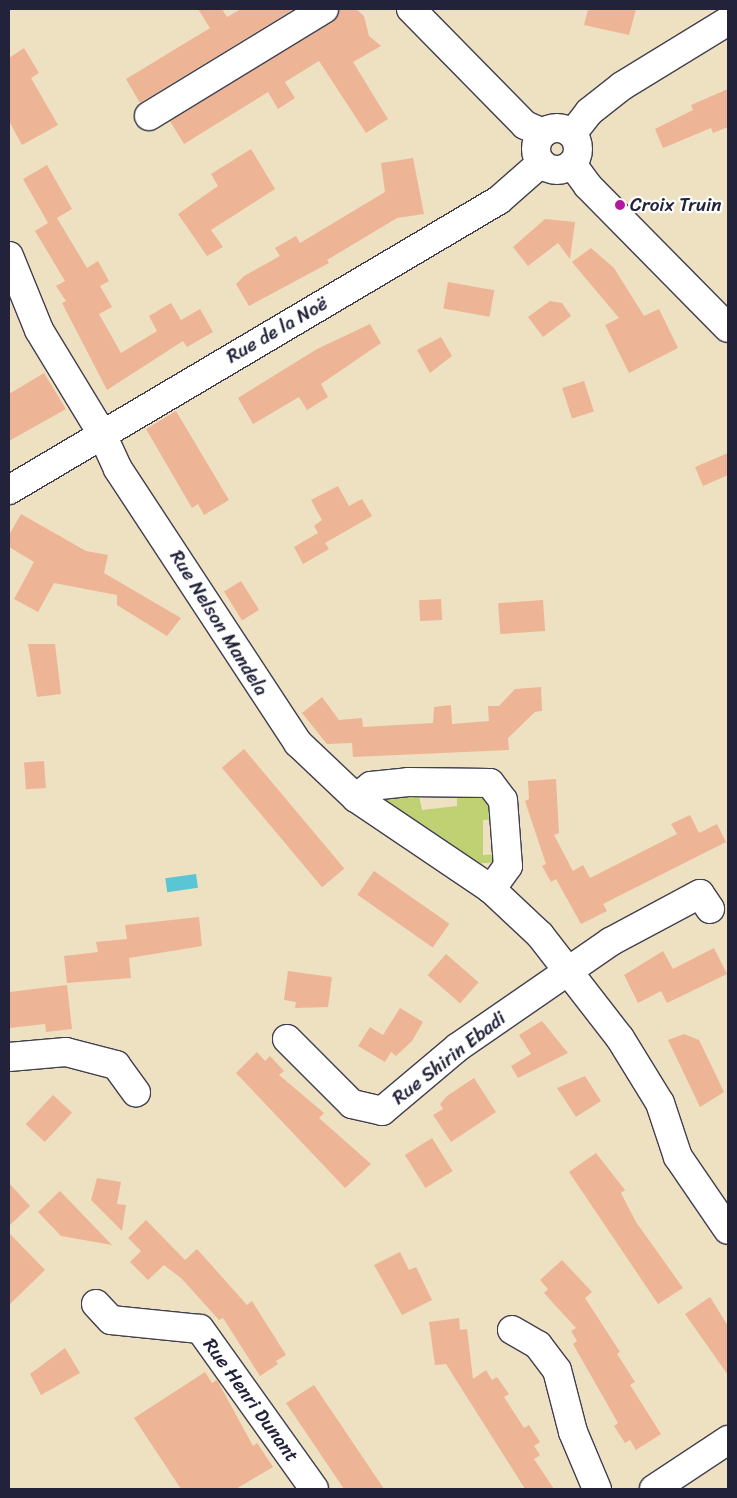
<!DOCTYPE html>
<html>
<head>
<meta charset="utf-8">
<style>
  body { margin:0 }
  #map { position:relative; width:737px; height:1498px; overflow:hidden; background:#eee1c1; font-family:Sriracha,sans-serif }
  div>[style] { position:absolute }
  .green>* { inset:0; background:#c0d174 }
  .water>* { inset:0; background:#5ac5d4; transform-origin:0 0 }
  .building>* { inset:0; background:#edb496; transform-origin:0 0 }
  .roads { filter:drop-shadow(1px 0 #413f4f) drop-shadow(-1px 0 #413f4f) drop-shadow(0 1px #413f4f) drop-shadow(0 -1px #413f4f) }
  .street>* { height:28px; margin:-14px; padding:0 14px; transform-origin:14px; border-radius:14px; background:#fff }
  .secondary>* { height:28px; margin:-14px; padding:0 14px; transform-origin:14px; border-radius:14px; background:#fff }
  .secondary>.ring { margin:-14px; padding:0; box-sizing:content-box; background:none; border:28px solid #fff; border-radius:50% }
  .dots>* { width:14px; height:14px; translate:-50% -50%; box-sizing:border-box; border:2px solid #fff; border-radius:50% }
  span { translate:-50% -50%; white-space:nowrap; text-align:center; line-height:1.15; -webkit-text-stroke:4.5px #fff; paint-order:stroke }
  .poi-label { font-size:19px; color:#22223b }
  .left { translate:0 -50%; text-align:left }
  .street-label { font-size:19px; color:#22223b }
  .frame { position:absolute; inset:0; border:10px solid #22223b; pointer-events:none }
</style>
</head>
<body>
<div id="map">
  <div class="green">
    <div style="clip-path:polygon(457px 790px,484px 793px,498px 819px,483px 820px,483px 855px,500px 854px,497px 862px,475px 864px,384px 804px,388px 795px,418px 791px,422px 810px,457px 806px)"></div>
  </div>
  <div class="water">
    <div style="left:196px;top:874px;width:14px;height:31px;rotate:82deg"></div>
  </div>
  <div class="building">
    <div style="clip-path:polygon(198px 9px,222px 9px,227px 17px,241px 9px,294px 9px,140px 103px,126px 79px,210px 28px)"></div>
    <div style="clip-path:polygon(340px 9px,356px 9px,364px 16px,369px 36px,381px 46px,353px 62px,388px 119px,366px 133px,319px 61px,285px 82px,295px 98px,278px 109px,268px 92px,184px 144px,170px 121px,332px 22px)"></div>
    <div style="clip-path:polygon(588px 9px,636px 9px,629px 35px,584px 25px)"></div>
    <div style="clip-path:polygon(24px 48px,39px 73px,31px 78px,58px 125px,22px 145px,9px 121px,9px 58px)"></div>
    <div style="clip-path:polygon(728px 89px,728px 127px,713px 133px,711px 128px,663px 148px,655px 129px,693px 110px,691px 105px)"></div>
    <div style="clip-path:polygon(251px 149px,275px 189px,211px 230px,223px 247px,207px 256px,178px 214px,218px 186px,211px 174px)"></div>
    <div style="clip-path:polygon(413px 158px,424px 214px,397px 218px,327px 260px,329px 263px,249px 306px,236px 284px,244px 276px,280px 256px,275px 248px,296px 236px,300px 243px,385px 192px,381px 163px)"></div>
    <div style="clip-path:polygon(47px 165px,72px 209px,57px 218px,87px 268px,98px 261px,109px 281px,100px 286px,112px 307px,99px 314px,121px 353px,157px 331px,149px 316px,171px 303px,181px 320px,200px 309px,213px 332px,187px 347px,183px 341px,107px 390px,62px 303px,66px 301px,56px 286px,65px 281px,35px 231px,48px 223px,23px 179px)"></div>
    <div style="clip-path:polygon(545px 219px,575px 222px,570px 259px,558px 243px,528px 266px,513px 247px)"></div>
    <div style="clip-path:polygon(591px 248px,614px 268px,644px 316px,659px 309px,678px 348px,629px 373px,605px 325px,619px 318px,572px 262px)"></div>
    <div style="left:448px;top:282px;width:47px;height:27px;rotate:10deg"></div>
    <div style="clip-path:polygon(550px 301px,562px 303px,571px 316px,543px 337px,528px 317px)"></div>
    <div style="clip-path:polygon(370px 324px,381px 343px,321px 384px,328px 397px,307px 410px,299px 397px,253px 424px,238px 398px,317px 349px)"></div>
    <div style="clip-path:polygon(441px 337px,452px 356px,430px 373px,417px 350px)"></div>
    <div style="clip-path:polygon(44px 373px,66px 409px,9px 441px,9px 394px)"></div>
    <div style="left:584px;top:381px;width:32px;height:23px;rotate:72deg"></div>
    <div style="clip-path:polygon(176px 411px,229px 500px,204px 515px,198px 504px,192px 508px,146px 429px)"></div>
    <div style="clip-path:polygon(728px 453px,728px 475px,703px 486px,695px 467px)"></div>
    <div style="clip-path:polygon(338px 486px,349px 506px,362px 499px,372px 516px,325px 543px,329px 549px,303px 564px,294px 547px,318px 533px,314px 526px,322px 520px,311px 500px)"></div>
    <div style="clip-path:polygon(21px 514px,86px 551px,108px 555px,104px 573px,181px 618px,167px 636px,117px 605px,117px 595px,54px 583px,38px 612px,14px 599px,34px 562px,9px 547px,9px 535px)"></div>
    <div style="left:241px;top:581px;width:34px;height:20px;rotate:58deg"></div>
    <div style="left:441px;top:599px;width:21px;height:22px;rotate:87deg"></div>
    <div style="left:543px;top:600px;width:31px;height:45px;rotate:86deg"></div>
    <div style="clip-path:polygon(28px 644px,55px 644px,61px 694px,37px 697px)"></div>
    <div style="clip-path:polygon(541px 687px,542px 711px,535px 712px,508px 738px,509px 750px,353px 757px,352px 743px,327px 744px,302px 713px,322px 697px,339px 720px,362px 718px,363px 727px,433px 723px,434px 707px,451px 705px,452px 724px,489px 721px,488px 706px,499px 706px,515px 689px)"></div>
    <div style="left:244px;top:749px;width:156px;height:29px;rotate:50deg"></div>
    <div style="left:44px;top:761px;width:27px;height:20px;rotate:86deg"></div>
    <div style="clip-path:polygon(556px 779px,559px 833px,554px 835px,573px 871px,583px 865px,590px 878px,677px 834px,671px 824px,690px 815px,699px 833px,717px 824px,726px 842px,603px 904px,607px 911px,581px 924px,556px 879px,551px 882px,542px 866px,546px 864px,525px 801px,529px 799px,528px 781px)"></div>
    <div style="left:374px;top:871px;width:92px;height:29px;rotate:35deg"></div>
    <div style="clip-path:polygon(199px 917px,202px 946px,129px 958px,131px 978px,67px 983px,64px 956px,98px 952px,96px 942px,127px 939px,125px 925px)"></div>
    <div style="clip-path:polygon(714px 948px,727px 974px,667px 1003px,661px 991px,638px 1003px,624px 975px,663px 951px,673px 969px)"></div>
    <div style="left:446px;top:954px;width:43px;height:28px;rotate:41deg"></div>
    <div style="clip-path:polygon(288px 971px,332px 977px,328px 1007px,295px 1008px,296px 1002px,284px 1000px)"></div>
    <div style="clip-path:polygon(67px 985px,72px 1029px,46px 1032px,45px 1024px,9px 1028px,9px 992px)"></div>
    <div style="clip-path:polygon(400px 1008px,423px 1022px,412px 1041px,396px 1056px,391px 1052px,385px 1062px,358px 1046px,370px 1027px,383px 1035px)"></div>
    <div style="clip-path:polygon(542px 1021px,568px 1053px,518px 1078px,511px 1066px,531px 1054px,519px 1035px)"></div>
    <div style="clip-path:polygon(684px 1034px,699px 1040px,724px 1092px,700px 1107px,668px 1040px)"></div>
    <div style="clip-path:polygon(257px 1052px,265px 1061px,270px 1056px,284px 1071px,279px 1075px,324px 1113px,319px 1118px,371px 1164px,345px 1188px,236px 1073px)"></div>
    <div style="clip-path:polygon(585px 1076px,601px 1101px,576px 1117px,557px 1088px)"></div>
    <div style="clip-path:polygon(474px 1078px,496px 1112px,451px 1142px,433px 1115px,443px 1109px,440px 1104px,447px 1096px)"></div>
    <div style="left:53px;top:1095px;width:26px;height:40px;rotate:43deg"></div>
    <div style="left:432px;top:1138px;width:39px;height:32px;rotate:58deg"></div>
    <div style="clip-path:polygon(596px 1153px,625px 1190px,621px 1193px,636px 1222px,683px 1288px,658px 1304px,569px 1172px)"></div>
    <div style="clip-path:polygon(97px 1178px,121px 1182px,117px 1204px,126px 1205px,122px 1231px,91px 1200px)"></div>
    <div style="clip-path:polygon(9px 1183px,30px 1206px,9px 1226px)"></div>
    <div style="clip-path:polygon(60px 1191px,112px 1245px,61px 1236px,38px 1212px)"></div>
    <div style="clip-path:polygon(146px 1220px,185px 1260px,197px 1249px,247px 1305px,252px 1301px,286px 1355px,276px 1361px,278px 1364px,260px 1376px,223px 1318px,219px 1320px,182px 1279px,164px 1265px,148px 1280px,130px 1262px,141px 1251px,128px 1238px)"></div>
    <div style="clip-path:polygon(9px 1233px,45px 1270px,9px 1305px)"></div>
    <div style="clip-path:polygon(400px 1252px,409px 1270px,416px 1267px,432px 1300px,402px 1315px,374px 1265px)"></div>
    <div style="clip-path:polygon(562px 1260px,592px 1292px,585px 1298px,620px 1352px,617px 1354px,635px 1382px,630px 1385px,661px 1434px,636px 1450px,630px 1440px,625px 1443px,614px 1426px,618px 1423px,573px 1344px,577px 1341px,571px 1331px,576px 1328px,544px 1293px,548px 1289px,540px 1280px)"></div>
    <div style="clip-path:polygon(710px 1297px,728px 1326px,728px 1375px,685px 1314px)"></div>
    <div style="clip-path:polygon(459px 1318px,460px 1330px,467px 1329px,473px 1379px,486px 1370px,492px 1380px,497px 1377px,509px 1394px,504px 1397px,524px 1428px,529px 1425px,540px 1442px,534px 1446px,540px 1455px,534px 1459px,554px 1489px,525px 1489px,446px 1364px,435px 1365px,429px 1322px)"></div>
    <div style="clip-path:polygon(65px 1348px,80px 1373px,41px 1395px,30px 1374px)"></div>
    <div style="clip-path:polygon(205px 1372px,212px 1383px,217px 1380px,253px 1446px,257px 1443px,273px 1467px,236px 1489px,181px 1489px,134px 1418px)"></div>
    <div style="clip-path:polygon(314px 1385px,343px 1428px,384px 1489px,344px 1489px,286px 1403px)"></div>
  </div>
  <div class="roads">
    <div class="street">
      <div style="left:149px;top:116px;width:205px;rotate:-31.4deg"></div>
      <div style="left:572px;top:134px;width:28px;rotate:-52deg"></div>
      <div style="left:589px;top:112px;width:42px;rotate:-38.2deg"></div>
      <div style="left:622px;top:86px;width:124px;rotate:-31.5deg"></div>
      <div style="left:9px;top:256px;width:80px;rotate:67.9deg"></div>
      <div style="left:39px;top:330px;width:119px;rotate:58.7deg"></div>
      <div style="left:101px;top:432px;width:41px;rotate:65.3deg"></div>
      <div style="left:118px;top:469px;width:328px;rotate:56.7deg"></div>
      <div style="left:298px;top:743px;width:80px;rotate:43.5deg"></div>
      <div style="left:356px;top:798px;width:163px;rotate:34deg"></div>
      <div style="left:491px;top:889px;width:67px;rotate:43.2deg"></div>
      <div style="left:540px;top:935px;width:130px;rotate:52.2deg"></div>
      <div style="left:620px;top:1038px;width:76px;rotate:58.4deg"></div>
      <div style="left:660px;top:1103px;width:57px;rotate:71.6deg"></div>
      <div style="left:678px;top:1157px;width:88px;rotate:55.6deg"></div>
      <div style="left:9px;top:490px;width:569px;rotate:-30.62deg"></div>
      <div style="left:499px;top:200px;width:56px;rotate:-41.4deg"></div>
      <div style="left:356px;top:798px;width:19px;rotate:-39deg"></div>
      <div style="left:371px;top:786px;width:37px;rotate:-6deg"></div>
      <div style="left:408px;top:782px;width:82px;rotate:0.7deg"></div>
      <div style="left:490px;top:783px;width:21px;rotate:53deg"></div>
      <div style="left:503px;top:800px;width:66px;rotate:85.7deg"></div>
      <div style="left:508px;top:866px;width:29px;rotate:126deg"></div>
      <div style="left:287px;top:1039px;width:92px;rotate:45deg"></div>
      <div style="left:352px;top:1104px;width:31px;rotate:13deg"></div>
      <div style="left:382px;top:1111px;width:99px;rotate:-40.1deg"></div>
      <div style="left:458px;top:1047px;width:185px;rotate:-34.6deg"></div>
      <div style="left:610px;top:942px;width:102px;rotate:-28.1deg"></div>
      <div style="left:700px;top:894px;width:18px;rotate:56deg"></div>
      <div style="left:9px;top:1057px;width:57px;rotate:-5deg"></div>
      <div style="left:66px;top:1052px;width:52px;rotate:14.6deg"></div>
      <div style="left:116px;top:1065px;width:34px;rotate:54deg"></div>
      <div style="left:96px;top:1304px;width:22px;rotate:47deg"></div>
      <div style="left:111px;top:1320px;width:89px;rotate:5.8deg"></div>
      <div style="left:200px;top:1329px;width:196px;rotate:54.5deg"></div>
      <div style="left:512px;top:1330px;width:30px;rotate:30deg"></div>
      <div style="left:538px;top:1345px;width:31px;rotate:53deg"></div>
      <div style="left:557px;top:1370px;width:64px;rotate:75.5deg"></div>
      <div style="left:573px;top:1432px;width:62px;rotate:67.2deg"></div>
      <div style="left:654px;top:1489px;width:89px;rotate:-33.5deg"></div>
    </div>
    <div class="secondary">
      <div style="left:411px;top:9px;width:163px;rotate:45.5deg"></div>
      <div style="left:525px;top:125px;width:20px;rotate:24deg"></div>
      <div class="ring" style="left:536px;top:128px;width:14px;height:14px"></div>
      <div style="left:572px;top:164px;width:27px;rotate:54deg"></div>
      <div style="left:588px;top:186px;width:199px;rotate:45.4deg"></div>
    </div>
  </div>
  <div class="dots">
    <div style="left:620px;top:205px;background:#b5179e"></div>
  </div>
  <div class="poi-label">
    <span class="left" style="left:630px;top:205px">Croix Truin</span>
  </div>
  <div class="street-label">
    <span style="left:277px;top:330px;rotate:-30deg">Rue de la Noë</span>
    <span style="left:219px;top:623px;rotate:58deg">Rue Nelson Mandela</span>
    <span style="left:449px;top:1058px;rotate:-38deg">Rue Shirin Ebadi</span>
    <span style="left:251px;top:1400px;rotate:54deg">Rue Henri Dunant</span>
  </div>
  <div class="frame"></div>
</div>
</body>
</html>
